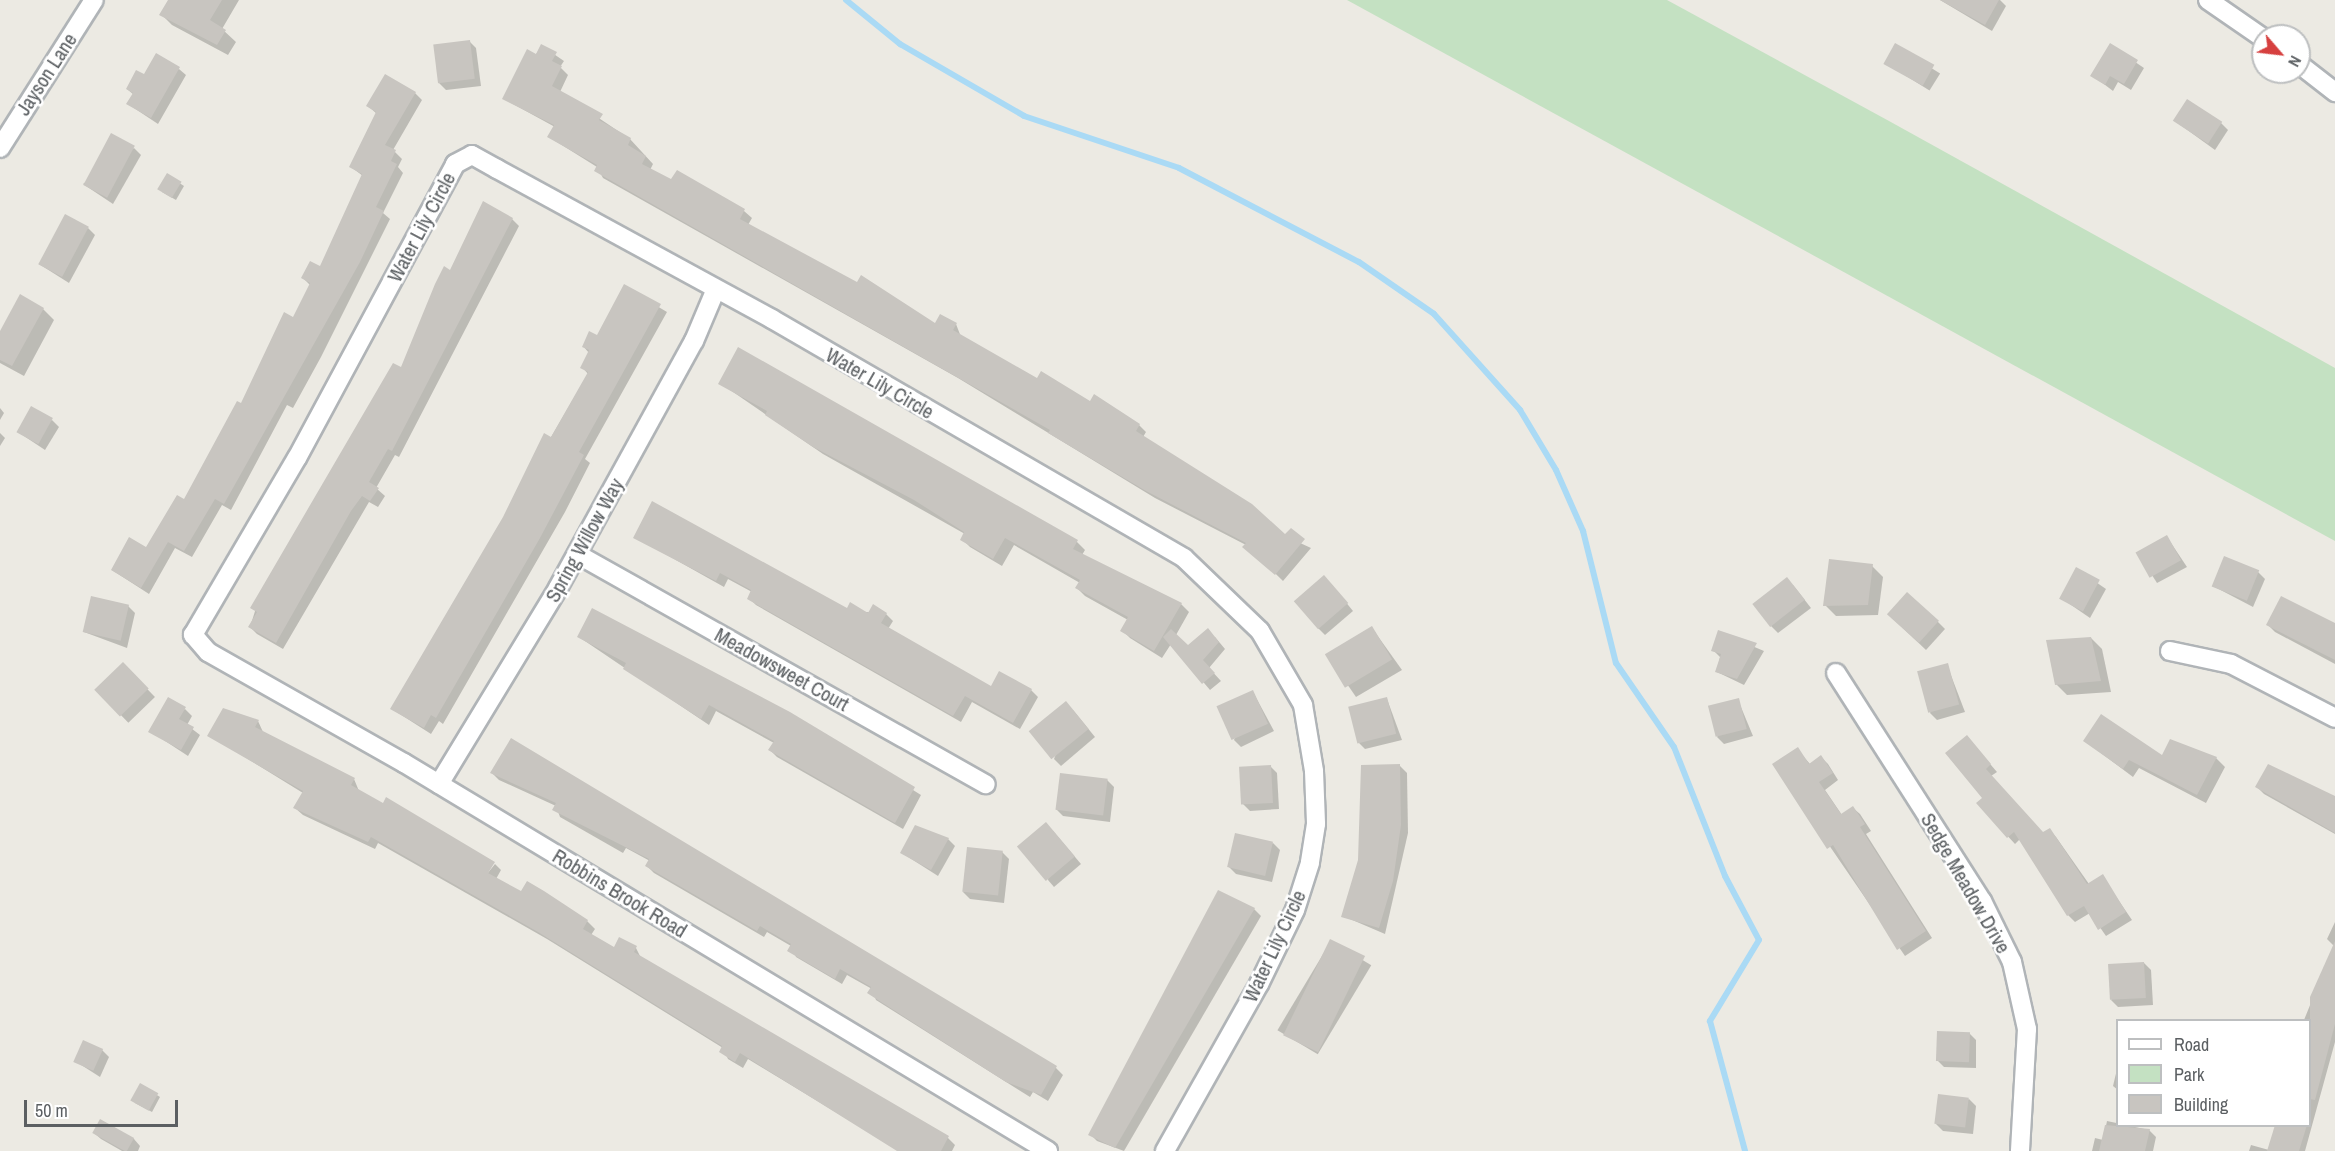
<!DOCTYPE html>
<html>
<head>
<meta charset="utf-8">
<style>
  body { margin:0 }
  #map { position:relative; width:2335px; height:1151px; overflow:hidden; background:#eceae3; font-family:"Archivo Narrow",sans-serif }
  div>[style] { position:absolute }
  .green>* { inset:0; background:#c4e1c2 }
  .shadow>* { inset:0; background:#0003; transform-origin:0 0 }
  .stream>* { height:6px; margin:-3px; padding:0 3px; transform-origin:3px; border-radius:3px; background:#aadaf5 }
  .building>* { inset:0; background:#c8c5c0; transform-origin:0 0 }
  .roads { filter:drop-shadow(2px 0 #b0b4b7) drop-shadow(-2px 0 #b0b4b7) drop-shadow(0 2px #b0b4b7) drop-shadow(0 -2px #b0b4b7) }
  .street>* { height:18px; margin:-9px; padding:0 9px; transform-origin:9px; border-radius:9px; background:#fff }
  span { translate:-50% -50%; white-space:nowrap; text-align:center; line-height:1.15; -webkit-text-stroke:5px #fff; paint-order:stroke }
  .street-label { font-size:20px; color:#5b5f62 }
  .legend { position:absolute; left:2116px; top:1019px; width:195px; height:108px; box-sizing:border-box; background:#fff; border:2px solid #bdbfc0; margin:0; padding:8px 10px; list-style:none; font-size:18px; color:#5b5f62 }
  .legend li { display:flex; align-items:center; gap:12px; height:30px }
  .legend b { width:30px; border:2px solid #bdbfc0 }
  .north { position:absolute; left:2251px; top:24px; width:60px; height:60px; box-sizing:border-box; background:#fff; border:2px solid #bdbfc0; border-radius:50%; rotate:118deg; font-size:16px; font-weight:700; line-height:24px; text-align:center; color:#5b5f62 }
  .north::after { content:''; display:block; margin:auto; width:21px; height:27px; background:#d6403f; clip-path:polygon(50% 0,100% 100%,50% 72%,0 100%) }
  .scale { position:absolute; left:24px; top:1100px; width:154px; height:27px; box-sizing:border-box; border:3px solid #5b5f62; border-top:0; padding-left:8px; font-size:18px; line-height:21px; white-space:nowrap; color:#5b5f62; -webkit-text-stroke:4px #fff; paint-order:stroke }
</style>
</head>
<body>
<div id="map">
  <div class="green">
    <div style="clip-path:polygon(1347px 0,1667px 0,1889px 121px,2335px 368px,2335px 541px)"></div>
  </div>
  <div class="shadow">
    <div style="clip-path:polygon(169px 0,239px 0,222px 29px,236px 42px,228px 55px,172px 25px,161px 14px)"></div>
    <div style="clip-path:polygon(1940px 0,2000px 0,2006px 6px,1992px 31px)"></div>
    <div style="clip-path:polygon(469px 41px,476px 48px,481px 86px,446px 90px,439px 83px)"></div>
    <div style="clip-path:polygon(2110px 45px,2144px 68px,2131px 90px,2118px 82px,2113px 91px,2092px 75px)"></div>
    <div style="clip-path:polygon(542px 46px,564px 61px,560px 67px,568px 75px,560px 92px,630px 139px,653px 164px,650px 170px,672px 181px,677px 172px,744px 211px,752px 218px,748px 225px,935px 325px,956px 324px,961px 337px,1038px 380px,1139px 425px,1146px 432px,1143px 437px,1285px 536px,1311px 548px,1283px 581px,1246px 545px,1155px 498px,958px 378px,603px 178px,597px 167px,549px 137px,555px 127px,504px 99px)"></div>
    <div style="left:1896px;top:46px;width:52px;height:20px;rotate:32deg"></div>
    <div style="clip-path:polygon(179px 69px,186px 75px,158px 124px,128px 104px,134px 95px,127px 89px)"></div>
    <div style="clip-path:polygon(415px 93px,422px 100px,393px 150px,402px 159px,398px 167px,403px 173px,383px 213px,390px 219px,321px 357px,293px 408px,287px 405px,231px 510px,222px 505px,192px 557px,175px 548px,149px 594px,112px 570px,147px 549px,184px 501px,293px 319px,310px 285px,303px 278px,321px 268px,363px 176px,351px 167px,377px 114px,368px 106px)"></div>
    <div style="clip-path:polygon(2175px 121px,2221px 123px,2228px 130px,2215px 150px)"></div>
    <div style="clip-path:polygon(134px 148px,141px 155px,113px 204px,83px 184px)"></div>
    <div style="clip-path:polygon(167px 175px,184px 186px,176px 200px,162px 192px)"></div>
    <div style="clip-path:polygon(512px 219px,519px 226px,399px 457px,395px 455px,376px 488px,385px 496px,378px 507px,369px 502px,283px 649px,257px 634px,250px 627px,261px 592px,401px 369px)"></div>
    <div style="clip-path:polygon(88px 228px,95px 235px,69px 283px,39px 264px)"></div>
    <div style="clip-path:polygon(625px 287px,667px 312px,585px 459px,590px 463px,565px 512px,443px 724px,439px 721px,431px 734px,392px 709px,588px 374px,582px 367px,589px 353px,583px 346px,598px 337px)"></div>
    <div style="clip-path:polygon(43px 309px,54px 320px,24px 376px,0 363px,0 332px)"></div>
    <div style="clip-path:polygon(720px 383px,1077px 542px,1085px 550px,1082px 555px,1181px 604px,1189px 612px,1176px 635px,1188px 647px,1215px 637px,1225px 649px,1209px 668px,1221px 681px,1210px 690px,1171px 644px,1162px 658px,1130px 638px,1122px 630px,1128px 620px,1085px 596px,1077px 588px,1080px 583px,1014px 545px,1002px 566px,970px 547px,962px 539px,965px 534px,823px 454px)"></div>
    <div style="clip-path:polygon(0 408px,4px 413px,0 420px)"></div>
    <div style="clip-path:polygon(52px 420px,59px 427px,45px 450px,18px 432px)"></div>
    <div style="clip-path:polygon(0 433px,5px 438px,0 446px)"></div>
    <div style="clip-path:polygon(635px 537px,847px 610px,886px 614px,893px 621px,888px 629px,992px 688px,1031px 690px,1038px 697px,1020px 729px,972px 702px,961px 722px,756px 605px,749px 598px,752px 592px,728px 579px,724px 587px)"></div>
    <div style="clip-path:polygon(2167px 537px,2187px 567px,2157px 583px,2138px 553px)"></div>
    <div style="clip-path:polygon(1872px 566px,1883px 577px,1878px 615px,1836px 616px,1825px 605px)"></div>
    <div style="clip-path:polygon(2077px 569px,2106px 589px,2090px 618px,2061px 598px)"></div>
    <div style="clip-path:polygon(2258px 572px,2265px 579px,2253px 607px,2213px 586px)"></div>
    <div style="clip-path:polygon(1331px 584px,1353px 611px,1325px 635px,1318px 628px)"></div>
    <div style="clip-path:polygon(1793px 585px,1811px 608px,1778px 633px,1771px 626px)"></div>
    <div style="clip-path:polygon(128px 606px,135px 613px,127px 648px,84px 632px)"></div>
    <div style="clip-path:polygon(1888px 614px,1938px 622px,1945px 629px,1926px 650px)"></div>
    <div style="clip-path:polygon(2268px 625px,2335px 626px,2335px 664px,2275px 632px)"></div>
    <div style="clip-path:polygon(1372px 628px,1402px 670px,1356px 697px,1327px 655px)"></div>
    <div style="clip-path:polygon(1719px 632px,1764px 651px,1744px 685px,1717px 672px,1720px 657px,1713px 650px)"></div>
    <div style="clip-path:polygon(579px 637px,790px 713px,921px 795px,903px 829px,777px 757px,770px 750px,774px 743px,716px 711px,709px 725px)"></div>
    <div style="clip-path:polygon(2091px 638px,2102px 649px,2111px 692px,2067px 695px,2056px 684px)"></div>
    <div style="left:123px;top:664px;width:46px;height:37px;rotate:46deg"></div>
    <div style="clip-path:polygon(1947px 665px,1965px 712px,1937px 720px,1930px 713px)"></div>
    <div style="clip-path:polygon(1253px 692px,1274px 731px,1241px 747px,1234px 740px)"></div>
    <div style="clip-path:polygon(1387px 699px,1402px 740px,1365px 749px,1358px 742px)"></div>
    <div style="clip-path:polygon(1738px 700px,1753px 736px,1724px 744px,1717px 737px)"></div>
    <div style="clip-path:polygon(185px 709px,192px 716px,187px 725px,200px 735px,188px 756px,150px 731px)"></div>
    <div style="clip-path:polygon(1073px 710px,1095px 737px,1061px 766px,1054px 759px)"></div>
    <div style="clip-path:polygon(258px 721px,263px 732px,354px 779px,359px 791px,483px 879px,495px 864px,501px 870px,496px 879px,521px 893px,543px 892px,587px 921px,595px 929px,591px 935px,615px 949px,636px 948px,641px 958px,948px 1138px,955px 1145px,952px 1151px,900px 1151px,748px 1059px,743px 1068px,728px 1059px,723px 1048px,547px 939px,378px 843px,375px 849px,303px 815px,295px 808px,303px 793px,209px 735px)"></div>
    <div style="clip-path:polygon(511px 740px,1056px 1068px,1063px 1075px,1048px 1101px,1033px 1092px,1030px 1097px,876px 1000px,872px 989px,847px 975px,842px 984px,796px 957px,791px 946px,767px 932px,764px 937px,654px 873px,647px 866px,650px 861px,626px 848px,623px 853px,560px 817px,556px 806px,499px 780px,492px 773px)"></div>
    <div style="clip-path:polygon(2085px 741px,2162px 758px,2216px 758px,2225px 767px,2206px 803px,2139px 768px,2133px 777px)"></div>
    <div style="clip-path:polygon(1973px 744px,1997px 772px,1991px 776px,2043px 834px,2049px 830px,2056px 837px,2089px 884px,2102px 876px,2132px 920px,2106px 936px,2090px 913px,2075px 922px,2068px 915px,2020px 839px,2015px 844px,1978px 804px,1984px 798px)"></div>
    <div style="clip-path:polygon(1797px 749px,1810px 764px,1821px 757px,1828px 764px,1838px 780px,1825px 790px,1842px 815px,1853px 808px,1860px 814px,1871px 831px,1866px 834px,1932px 938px,1905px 956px,1774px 765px)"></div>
    <div style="clip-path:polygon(1270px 766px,1277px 773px,1279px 809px,1250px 811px,1243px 804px)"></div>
    <div style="clip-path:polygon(1400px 766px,1407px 773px,1408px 833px,1385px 934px,1343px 916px)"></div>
    <div style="clip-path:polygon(1107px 780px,1114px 787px,1110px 822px,1063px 816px,1056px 809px)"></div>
    <div style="clip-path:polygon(2257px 787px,2335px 800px,2335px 834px,2264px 794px)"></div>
    <div style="clip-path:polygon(1053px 831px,1081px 864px,1054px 887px,1048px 880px)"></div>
    <div style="clip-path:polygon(948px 839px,955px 846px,938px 876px,902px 853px)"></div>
    <div style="clip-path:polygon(1273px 843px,1280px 850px,1272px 882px,1236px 874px,1229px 867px)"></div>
    <div style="clip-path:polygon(1002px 852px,1009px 859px,1004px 903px,970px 899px,963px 892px)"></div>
    <div style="clip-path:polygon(1254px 909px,1261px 916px,1124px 1151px,1097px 1141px,1090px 1134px)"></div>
    <div style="clip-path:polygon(2335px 922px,2335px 1042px,2305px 1151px,2249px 1151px,2251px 1145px,2269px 1150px,2276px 1126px,2310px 1126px,2310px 1020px,2304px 1020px,2334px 946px,2327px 939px)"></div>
    <div style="left:1331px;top:941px;width:47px;height:104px;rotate:31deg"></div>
    <div style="clip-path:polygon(2144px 963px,2151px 970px,2153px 1005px,2118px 1007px,2111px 1000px)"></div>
    <div style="clip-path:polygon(1969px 1033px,1976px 1040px,1976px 1068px,1944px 1067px,1937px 1060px)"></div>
    <div style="clip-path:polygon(102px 1050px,109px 1057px,100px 1077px,75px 1061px)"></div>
    <div style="clip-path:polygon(2118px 1065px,2118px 1090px,2113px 1086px)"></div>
    <div style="clip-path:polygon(141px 1085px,160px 1097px,152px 1112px,135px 1103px)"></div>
    <div style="clip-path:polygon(1969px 1099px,1976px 1106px,1973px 1134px,1943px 1131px,1936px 1124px)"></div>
    <div style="clip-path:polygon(101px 1121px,134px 1139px,140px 1146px,138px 1151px,122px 1151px,101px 1139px,94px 1133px)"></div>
    <div style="clip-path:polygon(2107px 1121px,2149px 1130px,2156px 1137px,2153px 1151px,2092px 1151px,2095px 1138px,2103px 1140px)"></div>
  </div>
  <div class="stream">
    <div style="left:846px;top:0;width:70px;rotate:39.2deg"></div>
    <div style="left:900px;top:44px;width:143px;rotate:30.1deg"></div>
    <div style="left:1024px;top:116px;width:163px;rotate:18.5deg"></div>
    <div style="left:1179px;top:168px;width:203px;rotate:27.6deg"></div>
    <div style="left:1359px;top:262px;width:91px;rotate:34.7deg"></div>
    <div style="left:1434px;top:314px;width:129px;rotate:48.1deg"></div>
    <div style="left:1520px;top:410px;width:70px;rotate:59deg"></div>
    <div style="left:1556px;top:470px;width:67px;rotate:66.1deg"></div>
    <div style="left:1583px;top:531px;width:136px;rotate:76deg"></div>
    <div style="left:1616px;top:663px;width:102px;rotate:55.4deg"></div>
    <div style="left:1674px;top:747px;width:139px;rotate:68.4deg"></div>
    <div style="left:1725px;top:876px;width:72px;rotate:62deg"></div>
    <div style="left:1759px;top:940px;width:95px;rotate:121.2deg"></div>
    <div style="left:1710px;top:1021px;width:135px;rotate:74.9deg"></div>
  </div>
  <div class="building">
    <div style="clip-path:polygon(168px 0,222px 0,210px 20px,226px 30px,217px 45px,159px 15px)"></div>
    <div style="clip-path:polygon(1940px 0,1999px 0,1985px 25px)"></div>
    <div style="left:470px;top:40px;width:39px;height:37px;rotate:83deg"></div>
    <div style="left:1895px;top:43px;width:45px;height:24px;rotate:29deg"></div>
    <div style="clip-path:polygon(2110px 43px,2138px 60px,2124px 84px,2110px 76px,2105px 85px,2090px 76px)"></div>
    <div style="clip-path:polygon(541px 44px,557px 52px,552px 61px,562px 66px,552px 86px,603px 114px,599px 120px,631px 138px,628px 145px,646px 156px,642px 164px,671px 179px,677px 170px,745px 209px,740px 219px,857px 282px,861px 275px,935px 323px,940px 314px,957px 323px,953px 330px,1037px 378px,1041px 371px,1090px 401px,1094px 394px,1140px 424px,1136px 431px,1252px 504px,1285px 534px,1291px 528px,1305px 539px,1275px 575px,1242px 547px,1246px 543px,1146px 491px,1048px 433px,1050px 430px,594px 171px,597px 165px,547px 137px,554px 125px,502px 99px,527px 49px,536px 54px)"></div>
    <div style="clip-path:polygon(156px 53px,180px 67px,151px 118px,126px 104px,133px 93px,126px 89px,136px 70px,144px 74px)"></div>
    <div style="clip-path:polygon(385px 74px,416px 92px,385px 145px,396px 150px,391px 161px,397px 164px,376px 207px,384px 211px,360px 262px,224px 504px,215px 499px,184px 551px,168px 542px,141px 588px,111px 570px,129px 537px,146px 547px,177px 495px,184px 499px,237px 401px,241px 403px,284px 312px,293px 317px,310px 283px,301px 278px,310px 261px,320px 266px,362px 174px,349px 167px,376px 112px,366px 106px)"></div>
    <div style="left:2187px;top:99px;width:42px;height:26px;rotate:33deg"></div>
    <div style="left:111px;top:133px;width:27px;height:59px;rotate:28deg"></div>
    <div style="left:167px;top:173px;width:17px;height:19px;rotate:31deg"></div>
    <div style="clip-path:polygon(483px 201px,513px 218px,392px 451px,388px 449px,369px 482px,379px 488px,370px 501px,362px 496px,351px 511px,276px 643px,248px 627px,257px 612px,250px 608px,393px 363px,401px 367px,435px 284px,444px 266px,450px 270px)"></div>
    <div style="left:65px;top:214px;width:27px;height:57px;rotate:28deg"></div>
    <div style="clip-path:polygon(624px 284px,661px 304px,579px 452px,584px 455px,540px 538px,436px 718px,431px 715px,424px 728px,390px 709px,503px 517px,544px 433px,551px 437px,588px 372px,580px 368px,589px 350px,582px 347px,589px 331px,597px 335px)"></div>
    <div style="clip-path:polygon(20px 294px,44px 308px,12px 366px,0 360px,0 331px)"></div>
    <div style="clip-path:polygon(738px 347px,1078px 540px,1073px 549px,1182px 603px,1154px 651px,1120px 631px,1128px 617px,1075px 588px,1080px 580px,1005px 538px,993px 559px,960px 540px,964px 532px,914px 500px,813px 447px,765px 415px,767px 411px,718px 384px)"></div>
    <div style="left:31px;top:406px;width:25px;height:30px;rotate:29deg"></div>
    <div style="clip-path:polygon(652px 501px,847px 608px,850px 602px,868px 613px,873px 604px,887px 613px,881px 623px,991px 686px,999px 671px,1032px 689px,1013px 723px,965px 696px,953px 716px,747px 599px,751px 590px,720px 573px,716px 581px,633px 538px)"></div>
    <div style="left:2167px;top:535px;width:29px;height:36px;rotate:61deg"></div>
    <div style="left:2224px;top:556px;width:38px;height:33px;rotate:22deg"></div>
    <div style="clip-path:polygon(1829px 559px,1873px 564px,1868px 605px,1823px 606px)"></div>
    <div style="left:2076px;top:567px;width:27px;height:36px;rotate:28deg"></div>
    <div style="left:1324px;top:575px;width:37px;height:40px;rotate:49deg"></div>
    <div style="left:1787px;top:577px;width:29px;height:44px;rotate:52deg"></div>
    <div style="left:1907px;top:592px;width:43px;height:30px;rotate:42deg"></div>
    <div style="left:91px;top:596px;width:39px;height:37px;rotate:13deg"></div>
    <div style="clip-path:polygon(2281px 596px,2335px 623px,2335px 660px,2266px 625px)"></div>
    <div style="clip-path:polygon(592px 608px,790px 712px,915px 787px,895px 823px,768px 750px,774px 741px,709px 705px,701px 719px,623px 669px,626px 663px,577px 637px)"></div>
    <div style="left:1372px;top:626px;width:39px;height:55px;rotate:59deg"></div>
    <div style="clip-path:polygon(1208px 628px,1219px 642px,1203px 660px,1215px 673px,1202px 684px,1163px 637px,1171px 629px,1188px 645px)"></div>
    <div style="clip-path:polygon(1718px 630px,1757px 643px,1737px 679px,1715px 672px,1721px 654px,1711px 651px)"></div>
    <div style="clip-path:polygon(2091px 637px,2101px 681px,2055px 685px,2046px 640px)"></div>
    <div style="left:123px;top:662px;width:37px;height:40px;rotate:46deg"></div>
    <div style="left:1948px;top:663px;width:43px;height:32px;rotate:75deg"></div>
    <div style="left:1253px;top:690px;width:37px;height:40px;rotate:66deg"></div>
    <div style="clip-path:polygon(168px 697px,186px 707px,179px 719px,194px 727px,181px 750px,148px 732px)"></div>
    <div style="left:1387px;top:697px;width:38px;height:40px;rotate:76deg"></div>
    <div style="left:1739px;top:698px;width:32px;height:32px;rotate:76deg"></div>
    <div style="left:1066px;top:701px;width:36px;height:48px;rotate:51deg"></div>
    <div style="clip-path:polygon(223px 708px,259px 720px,255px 727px,355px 778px,351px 785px,383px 803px,386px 797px,495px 862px,488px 873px,521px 891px,527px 881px,544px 891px,588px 920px,583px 929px,614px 947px,619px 937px,637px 946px,634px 952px,949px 1136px,941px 1151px,897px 1151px,740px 1053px,735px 1062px,719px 1052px,722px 1046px,538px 932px,371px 837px,368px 842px,293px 808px,303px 791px,207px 736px)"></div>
    <div style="clip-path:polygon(2101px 714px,2162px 755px,2170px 739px,2217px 757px,2197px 795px,2129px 760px,2123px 769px,2083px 741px)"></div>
    <div style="clip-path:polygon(1967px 735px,1991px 764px,1986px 769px,2043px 832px,2050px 828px,2087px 884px,2103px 874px,2126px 912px,2098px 930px,2084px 906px,2067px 916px,2014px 832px,2007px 838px,1976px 803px,1982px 798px,1945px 753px)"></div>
    <div style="clip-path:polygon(511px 738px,1057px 1066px,1041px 1095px,1006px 1082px,867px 993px,871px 987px,840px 969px,835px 979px,787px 951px,791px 944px,760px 926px,757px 931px,645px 866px,649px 859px,552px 810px,556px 803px,490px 773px)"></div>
    <div style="clip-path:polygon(1798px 747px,1809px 764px,1821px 755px,1833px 773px,1819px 782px,1841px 814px,1853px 806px,1865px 824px,1860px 827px,1926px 931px,1897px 950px,1833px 845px,1827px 849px,1772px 764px)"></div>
    <div style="clip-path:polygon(1400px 764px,1401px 825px,1393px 881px,1379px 928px,1341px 917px,1358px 860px,1361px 765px)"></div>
    <div style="clip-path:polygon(2268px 764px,2335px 796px,2335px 833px,2255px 787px)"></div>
    <div style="left:1271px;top:765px;width:38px;height:32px;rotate:87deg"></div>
    <div style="left:1060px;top:773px;width:48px;height:37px;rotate:7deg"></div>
    <div style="left:1046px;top:822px;width:45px;height:38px;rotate:50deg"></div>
    <div style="clip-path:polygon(915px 825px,949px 838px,931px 870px,900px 853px)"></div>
    <div style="left:1235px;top:833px;width:39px;height:35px;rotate:13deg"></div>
    <div style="left:967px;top:847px;width:36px;height:45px;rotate:6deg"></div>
    <div style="clip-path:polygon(1218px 890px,1255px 908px,1115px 1148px,1088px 1135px)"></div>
    <div style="left:1330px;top:939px;width:39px;height:107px;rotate:26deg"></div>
    <div style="clip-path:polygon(2335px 941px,2335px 1024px,2315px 1100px,2310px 1099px,2310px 997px)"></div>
    <div style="left:2144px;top:962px;width:36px;height:36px;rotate:87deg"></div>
    <div style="left:1937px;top:1031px;width:33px;height:30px;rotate:2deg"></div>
    <div style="left:83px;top:1040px;width:22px;height:24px;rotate:24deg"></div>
    <div style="left:140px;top:1083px;width:21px;height:20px;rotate:29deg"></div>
    <div style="left:1938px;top:1094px;width:31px;height:30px;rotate:7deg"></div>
    <div style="left:100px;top:1119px;width:39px;height:16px;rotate:29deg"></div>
    <div style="clip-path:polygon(2105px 1125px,2150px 1129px,2145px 1151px,2099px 1151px)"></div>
    <div style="clip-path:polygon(2275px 1125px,2307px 1125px,2299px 1151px,2267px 1151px)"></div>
  </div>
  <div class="roads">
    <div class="street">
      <div style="left:2208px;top:0;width:67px;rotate:34.6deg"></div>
      <div style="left:2299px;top:64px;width:46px;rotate:37.9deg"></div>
      <div style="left:0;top:148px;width:175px;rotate:-57.6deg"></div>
      <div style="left:577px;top:554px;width:469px;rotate:29.4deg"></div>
      <div style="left:2170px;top:651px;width:62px;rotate:12deg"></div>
      <div style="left:2231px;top:664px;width:117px;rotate:27.4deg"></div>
      <div style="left:1836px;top:673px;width:271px;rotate:57.4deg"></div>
      <div style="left:1982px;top:901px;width:68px;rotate:63.8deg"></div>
      <div style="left:2012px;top:962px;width:69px;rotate:77.4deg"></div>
      <div style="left:2027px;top:1029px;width:122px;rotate:93.3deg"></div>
      <div style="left:439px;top:784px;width:229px;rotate:-58.7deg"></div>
      <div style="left:558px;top:588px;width:282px;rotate:-61.2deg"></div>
      <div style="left:694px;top:341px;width:56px;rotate:-67.1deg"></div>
      <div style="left:1048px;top:1151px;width:752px;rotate:-148.93deg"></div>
      <div style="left:404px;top:763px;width:225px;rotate:-150.5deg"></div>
      <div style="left:208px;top:652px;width:23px;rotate:-131deg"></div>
      <div style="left:193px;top:635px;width:205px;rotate:-59.6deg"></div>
      <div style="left:297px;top:458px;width:334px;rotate:-61.7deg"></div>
      <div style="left:455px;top:164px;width:19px;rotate:-28deg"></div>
      <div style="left:472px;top:155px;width:29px;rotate:29deg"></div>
      <div style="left:497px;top:169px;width:313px;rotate:28.6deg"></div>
      <div style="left:772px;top:319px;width:476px;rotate:30.1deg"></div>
      <div style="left:1184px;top:558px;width:105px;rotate:43.8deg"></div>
      <div style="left:1260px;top:631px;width:86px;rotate:59.8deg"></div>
      <div style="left:1303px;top:705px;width:67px;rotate:80.5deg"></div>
      <div style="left:1314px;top:771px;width:53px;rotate:87.8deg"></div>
      <div style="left:1316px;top:824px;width:39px;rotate:99deg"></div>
      <div style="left:1310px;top:863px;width:49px;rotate:107.7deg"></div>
      <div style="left:1295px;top:910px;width:82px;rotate:115.9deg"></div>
      <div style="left:1259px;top:984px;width:192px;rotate:119.4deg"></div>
    </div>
  </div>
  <div class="street-label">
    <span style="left:46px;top:74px;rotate:-57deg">Jayson Lane</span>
    <span style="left:421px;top:227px;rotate:-62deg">Water Lily Circle</span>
    <span style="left:880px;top:383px;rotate:30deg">Water Lily Circle</span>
    <span style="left:584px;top:540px;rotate:-61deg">Spring Willow Way</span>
    <span style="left:782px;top:669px;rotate:29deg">Meadowsweet Court</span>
    <span style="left:1966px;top:883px;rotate:60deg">Sedge Meadow Drive</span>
    <span style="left:620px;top:893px;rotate:31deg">Robbins Brook Road</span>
    <span style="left:1274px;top:946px;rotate:-65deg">Water Lily Circle</span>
  </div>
  <ul class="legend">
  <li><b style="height:8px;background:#fff"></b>Road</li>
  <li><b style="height:16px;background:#c4e1c2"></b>Park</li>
  <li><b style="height:16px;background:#c8c5c0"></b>Building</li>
  </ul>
  <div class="north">N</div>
  <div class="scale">50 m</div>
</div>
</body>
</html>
